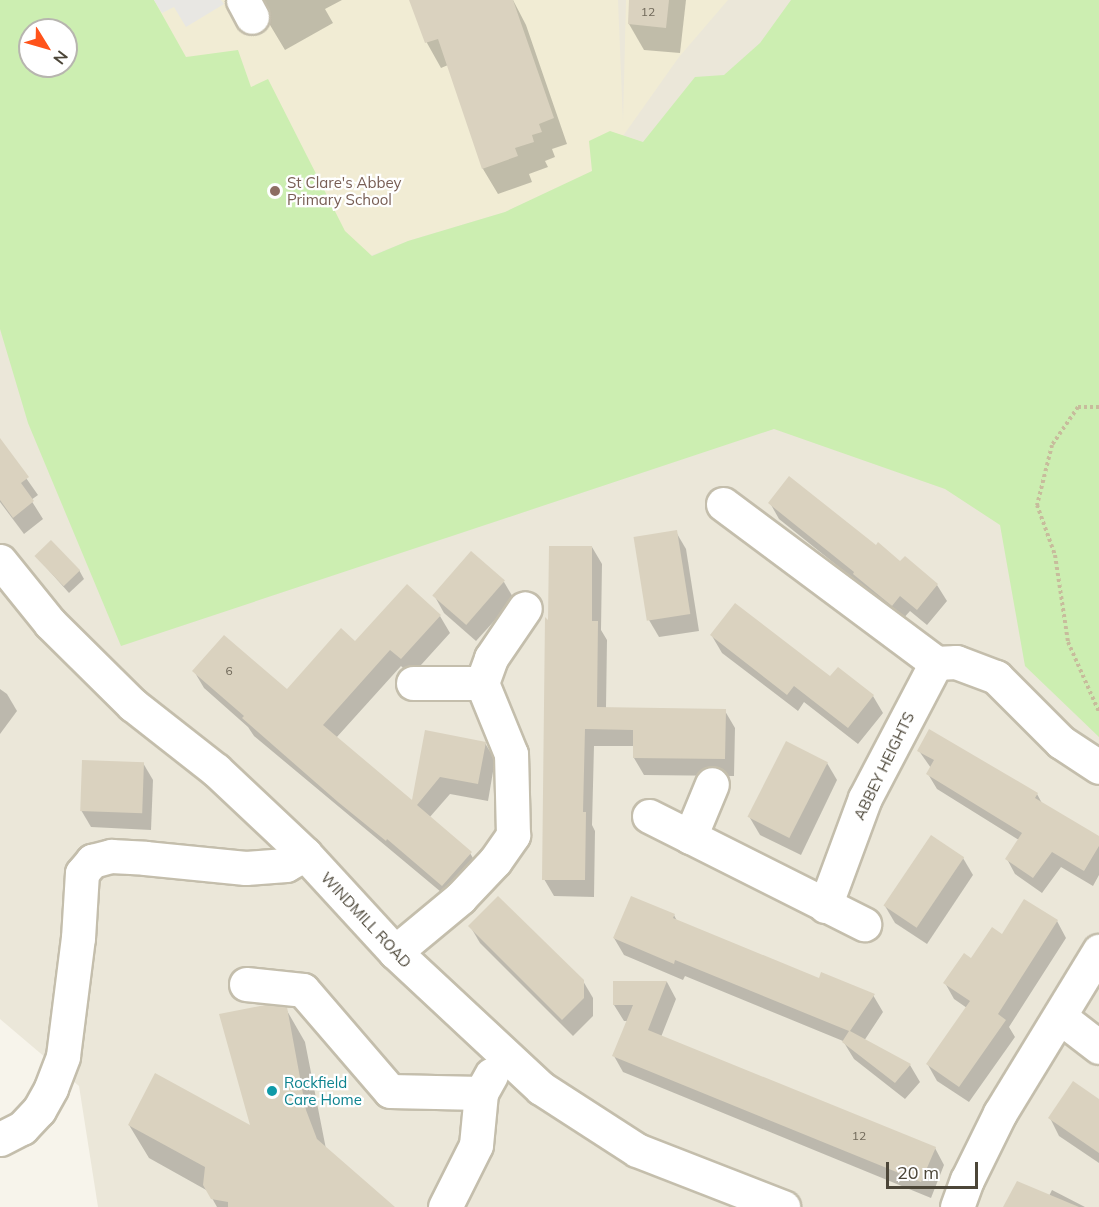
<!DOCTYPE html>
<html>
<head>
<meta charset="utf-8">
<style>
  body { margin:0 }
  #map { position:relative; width:1099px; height:1207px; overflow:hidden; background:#f7f4eb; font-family:Mulish,sans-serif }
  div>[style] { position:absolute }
  .residential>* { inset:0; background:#ebe7d9 }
  .education>* { inset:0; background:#f1ecd4 }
  .green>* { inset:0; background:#cceeb1 }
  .parking>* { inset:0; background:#e8e7e3 }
  .shadow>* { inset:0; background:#0003 }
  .building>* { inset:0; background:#dad2bf; transform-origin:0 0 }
  .path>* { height:4px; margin-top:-2px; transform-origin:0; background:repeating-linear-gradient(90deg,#c7bc9c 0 3px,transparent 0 6px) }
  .roads { filter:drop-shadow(2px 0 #c4beac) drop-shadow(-2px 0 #c4beac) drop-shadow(0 2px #c4beac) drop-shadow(0 -2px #c4beac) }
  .minor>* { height:33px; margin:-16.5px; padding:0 16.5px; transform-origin:16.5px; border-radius:16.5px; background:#fff }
  .dots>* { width:16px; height:16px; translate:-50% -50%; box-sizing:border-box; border:3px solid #fff; border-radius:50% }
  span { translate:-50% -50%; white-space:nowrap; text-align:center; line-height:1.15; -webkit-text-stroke:4.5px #fff; paint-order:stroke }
  .number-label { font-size:12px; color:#70695a }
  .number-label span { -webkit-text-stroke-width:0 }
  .education-label { font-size:15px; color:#785e54 }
  .left { translate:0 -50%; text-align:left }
  .street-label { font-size:15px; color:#4c4638 }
  .culture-label { font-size:15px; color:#0d838f }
  .north { position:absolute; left:18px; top:18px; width:60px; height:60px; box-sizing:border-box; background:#fff; border:2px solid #b7b5af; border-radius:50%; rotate:127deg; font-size:16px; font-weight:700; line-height:24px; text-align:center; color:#4c4638 }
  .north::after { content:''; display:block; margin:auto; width:21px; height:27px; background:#ff531a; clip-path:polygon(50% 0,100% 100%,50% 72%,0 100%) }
  .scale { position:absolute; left:886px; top:1162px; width:92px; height:27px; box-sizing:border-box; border:3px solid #4c4638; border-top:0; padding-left:8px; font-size:18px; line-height:21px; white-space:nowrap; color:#4c4638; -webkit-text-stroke:4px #fff; paint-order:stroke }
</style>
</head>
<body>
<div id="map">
  <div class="residential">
    <div style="clip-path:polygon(evenodd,0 0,1099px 0,1099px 1207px,98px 1207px,79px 1086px,0 1019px,0 0,30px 30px,66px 30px,66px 66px,30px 66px,30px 30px)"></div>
  </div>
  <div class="education">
    <div style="clip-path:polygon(evenodd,0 0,618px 0,623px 122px,626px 0,728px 0,679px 57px,623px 136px,593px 171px,505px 212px,408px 241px,20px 394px,0 0,30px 30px,66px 30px,66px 66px,30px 66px,30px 30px)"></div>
  </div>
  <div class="green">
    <div style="clip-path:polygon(evenodd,0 0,154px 0,186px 57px,238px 50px,251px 87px,268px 79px,345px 231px,372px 256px,408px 241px,505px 212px,592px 171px,589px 141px,610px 131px,643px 142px,695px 77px,724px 75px,760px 43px,791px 0,1099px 0,1099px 737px,1025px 666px,1000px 525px,945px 489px,774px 429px,121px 646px,28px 423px,0 329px,0 0,30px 30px,66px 30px,66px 66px,30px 66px,30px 30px)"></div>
  </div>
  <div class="parking">
    <div style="clip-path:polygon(154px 0,221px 0,224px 4px,186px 27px,174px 7px,162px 13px)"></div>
  </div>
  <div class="shadow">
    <div style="clip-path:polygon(258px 0,342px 0,325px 9px,333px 23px,285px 50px,270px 25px,270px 10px,262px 7px)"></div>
    <div style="clip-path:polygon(411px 0,513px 0,526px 25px,567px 144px,552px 149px,555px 157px,545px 161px,548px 167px,529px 174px,532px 182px,498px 194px,483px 169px,448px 65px,441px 68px,427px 43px)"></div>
    <div style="clip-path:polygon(630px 0,686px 0,680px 53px,644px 50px,629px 24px)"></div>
    <div style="clip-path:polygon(0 441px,38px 495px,31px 500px,43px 519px,24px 534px,0 502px)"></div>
    <div style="clip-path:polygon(770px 503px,876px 547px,937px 585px,947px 601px,927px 625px,910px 611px,901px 621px,860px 584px,779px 519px)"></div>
    <div style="clip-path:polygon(676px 532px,686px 549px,699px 631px,659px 637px,649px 620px)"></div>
    <div style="clip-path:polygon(592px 547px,602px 564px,601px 630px,607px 640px,606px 708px,725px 711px,735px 728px,734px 776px,644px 775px,634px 758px,634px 746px,594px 746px,592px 825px,595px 831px,594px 897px,554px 896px,544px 879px,550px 623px)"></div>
    <div style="clip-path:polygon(36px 556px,79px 570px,84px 579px,69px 593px)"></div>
    <div style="clip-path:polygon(504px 582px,514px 599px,476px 641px,444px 613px,434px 595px)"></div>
    <div style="clip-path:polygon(440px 616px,450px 633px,411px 676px,401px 666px,336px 738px,413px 803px,426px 732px,485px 743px,495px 760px,488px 801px,450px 794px,429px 818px,470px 853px,480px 870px,453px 902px,254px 736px,248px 727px,204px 688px,194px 671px,287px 691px,355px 643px)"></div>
    <div style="clip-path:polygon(712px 636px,873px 696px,883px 713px,858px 744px,804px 702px,798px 711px,722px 653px)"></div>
    <div style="clip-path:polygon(0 689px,7px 694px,17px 711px,0 734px)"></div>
    <div style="clip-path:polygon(919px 751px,1037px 794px,1043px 805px,1099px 838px,1099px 875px,1093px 886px,1061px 867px,1042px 893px,1015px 874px,1007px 859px,1019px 840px,937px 789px,928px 774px,931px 768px)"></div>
    <div style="clip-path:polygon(143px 763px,153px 780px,151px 830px,91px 827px,81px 810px)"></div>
    <div style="clip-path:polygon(827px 763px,837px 780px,801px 855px,760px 835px,750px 818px)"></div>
    <div style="clip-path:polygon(963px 858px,973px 875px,927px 944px,895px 923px,885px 906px)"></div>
    <div style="clip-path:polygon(674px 915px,677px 921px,819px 980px,873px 995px,883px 1012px,864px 1041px,910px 1065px,920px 1082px,905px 1099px,854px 1059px,843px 1041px,685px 976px,683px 980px,624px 955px,614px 938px)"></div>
    <div style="clip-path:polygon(1057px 921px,1066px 938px,1009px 1027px,1015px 1037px,969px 1102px,937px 1081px,928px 1065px,967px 1008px,954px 999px,945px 983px,1002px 936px)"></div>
    <div style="clip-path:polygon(470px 926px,583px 981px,593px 998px,593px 1016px,573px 1036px,480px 943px)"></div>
    <div style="clip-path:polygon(667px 982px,676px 999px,661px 1037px,935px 1148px,944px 1165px,931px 1198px,623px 1072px,614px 1056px,628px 1021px,624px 1021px,614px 1005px,614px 983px)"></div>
    <div style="clip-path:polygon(286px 1009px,305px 1042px,326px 1149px,392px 1207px,217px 1207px,208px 1191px,149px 1158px,129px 1125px,252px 1128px)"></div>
    <div style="clip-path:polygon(1099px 1101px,1099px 1163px,1059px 1136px,1050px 1118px)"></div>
    <div style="clip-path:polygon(1052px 1190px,1085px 1207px,1005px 1207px,1049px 1196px)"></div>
  </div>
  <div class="building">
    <div style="clip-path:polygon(409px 0,513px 0,554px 118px,539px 124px,542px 132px,532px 135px,534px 142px,515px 148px,518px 156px,482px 169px,438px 39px,425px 43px)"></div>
    <div style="clip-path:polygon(629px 0,669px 0,666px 28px,628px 24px)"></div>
    <div style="clip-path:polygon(0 438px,29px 477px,21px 483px,34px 501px,13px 518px,0 500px)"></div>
    <div style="clip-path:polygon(789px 476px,876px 545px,878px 542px,900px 561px,905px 556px,938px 584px,917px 610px,900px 596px,892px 606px,853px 574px,854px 572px,768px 503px)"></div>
    <div style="left:677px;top:530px;width:85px;height:44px;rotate:81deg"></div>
    <div style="left:51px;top:540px;width:42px;height:23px;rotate:46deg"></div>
    <div style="clip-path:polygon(549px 546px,592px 546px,592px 621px,598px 621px,597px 707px,726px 709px,725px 759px,633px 758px,633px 730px,585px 729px,583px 812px,586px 812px,585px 880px,542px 880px,545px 617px,548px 620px)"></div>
    <div style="left:471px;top:551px;width:45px;height:59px;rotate:41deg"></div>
    <div style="clip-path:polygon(407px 584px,441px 615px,401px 659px,390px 650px,323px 725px,412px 800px,425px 730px,486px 742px,478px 784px,440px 777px,417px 805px,472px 852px,442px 886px,387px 839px,386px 841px,338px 802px,242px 718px,244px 716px,192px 671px,224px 635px,287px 689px,341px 628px,355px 641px)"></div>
    <div style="clip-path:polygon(735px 603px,830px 676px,838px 667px,874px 695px,848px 728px,794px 686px,787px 695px,710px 635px)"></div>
    <div style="clip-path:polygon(929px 729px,1038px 793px,1035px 798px,1099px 836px,1099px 846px,1084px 871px,1052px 852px,1033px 878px,1005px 859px,1022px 833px,926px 774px,934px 760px,917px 751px)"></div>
    <div style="left:786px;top:741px;width:47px;height:85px;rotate:27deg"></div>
    <div style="left:82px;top:760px;width:62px;height:51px;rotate:2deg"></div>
    <div style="left:931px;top:835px;width:40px;height:85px;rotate:34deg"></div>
    <div style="clip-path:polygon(498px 896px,584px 980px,584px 998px,562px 1020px,468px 926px)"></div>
    <div style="clip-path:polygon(631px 896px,675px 914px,673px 918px,819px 978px,821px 972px,875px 994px,850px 1031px,911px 1064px,895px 1083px,842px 1042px,849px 1031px,675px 960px,674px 964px,613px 938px)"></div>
    <div style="clip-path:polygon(1024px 899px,1058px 920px,998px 1014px,1006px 1020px,959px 1087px,926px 1064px,970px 1001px,943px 983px,964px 953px,971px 958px,992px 927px,1002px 934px)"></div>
    <div style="clip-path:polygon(613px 981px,667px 981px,648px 1030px,936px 1147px,921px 1182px,612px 1056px,633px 1005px,613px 1005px)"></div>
    <div style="clip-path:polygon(265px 1005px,287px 1007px,306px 1110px,317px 1139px,395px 1207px,228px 1207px,228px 1202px,211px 1199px,203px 1185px,205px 1167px,128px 1125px,155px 1073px,250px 1125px,219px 1014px)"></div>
    <div style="clip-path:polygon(1073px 1081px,1099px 1099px,1099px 1153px,1048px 1118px)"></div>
    <div style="clip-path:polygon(1017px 1181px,1079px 1207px,1003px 1207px)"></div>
  </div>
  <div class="path">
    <div style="left:1099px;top:407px;width:21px;rotate:180deg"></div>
    <div style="left:1078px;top:407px;width:46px;rotate:124.4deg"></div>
    <div style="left:1052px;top:445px;width:62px;rotate:104deg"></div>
    <div style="left:1037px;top:505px;width:53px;rotate:70.2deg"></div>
    <div style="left:1055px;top:555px;width:88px;rotate:81.5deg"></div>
    <div style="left:1068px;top:642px;width:77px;rotate:66.1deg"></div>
  </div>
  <div class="roads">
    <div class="minor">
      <div style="left:243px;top:0;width:19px;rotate:62deg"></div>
      <div style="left:723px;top:504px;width:266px;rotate:36.7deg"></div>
      <div style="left:936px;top:663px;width:20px;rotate:-3deg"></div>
      <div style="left:956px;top:662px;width:43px;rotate:20.6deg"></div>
      <div style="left:996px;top:677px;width:92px;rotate:45deg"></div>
      <div style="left:1061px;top:742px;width:45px;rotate:33.3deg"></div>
      <div style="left:0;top:561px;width:80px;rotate:51.1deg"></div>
      <div style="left:50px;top:623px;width:117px;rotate:44.7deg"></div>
      <div style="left:133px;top:705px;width:105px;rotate:38.1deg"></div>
      <div style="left:216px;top:770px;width:122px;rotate:43.3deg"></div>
      <div style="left:305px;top:854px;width:133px;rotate:47.4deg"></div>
      <div style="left:395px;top:952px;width:200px;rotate:43deg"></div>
      <div style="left:541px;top:1088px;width:114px;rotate:32.9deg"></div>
      <div style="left:637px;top:1150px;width:157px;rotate:21.3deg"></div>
      <div style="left:413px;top:683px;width:69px"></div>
      <div style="left:482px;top:683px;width:27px;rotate:-70deg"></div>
      <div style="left:491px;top:658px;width:60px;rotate:-55.8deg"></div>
      <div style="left:649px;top:816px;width:241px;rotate:26.7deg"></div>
      <div style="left:690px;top:837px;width:57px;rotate:-67.5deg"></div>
      <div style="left:825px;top:906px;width:115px;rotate:-69.7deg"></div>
      <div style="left:865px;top:798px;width:153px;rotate:-62.3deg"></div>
      <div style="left:395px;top:952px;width:85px;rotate:-39.7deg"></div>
      <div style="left:460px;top:898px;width:51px;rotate:-46.6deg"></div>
      <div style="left:495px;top:861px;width:32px;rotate:-55deg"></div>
      <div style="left:513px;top:835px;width:81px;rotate:-91.4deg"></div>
      <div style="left:511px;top:754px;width:77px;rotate:-112.2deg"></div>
      <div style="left:246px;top:984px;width:57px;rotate:6deg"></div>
      <div style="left:303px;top:990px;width:133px;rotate:49.3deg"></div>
      <div style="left:390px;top:1091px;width:91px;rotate:1.3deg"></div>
      <div style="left:1060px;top:1017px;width:49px;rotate:37.6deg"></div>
      <div style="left:0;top:1139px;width:25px;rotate:-27deg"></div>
      <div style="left:22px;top:1128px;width:25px;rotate:-47deg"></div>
      <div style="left:39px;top:1110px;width:25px;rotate:-61deg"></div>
      <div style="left:51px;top:1088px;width:34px;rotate:-69deg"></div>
      <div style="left:63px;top:1056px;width:119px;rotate:-82.8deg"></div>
      <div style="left:78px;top:938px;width:65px;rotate:-86.5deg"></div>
      <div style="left:82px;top:873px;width:16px;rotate:-50deg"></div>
      <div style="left:92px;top:861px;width:20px;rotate:-15deg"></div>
      <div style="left:111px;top:856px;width:34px;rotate:3deg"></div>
      <div style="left:145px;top:858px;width:101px;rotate:5.7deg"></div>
      <div style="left:246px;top:868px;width:40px;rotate:-4.3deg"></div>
      <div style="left:286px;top:865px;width:22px;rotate:-30deg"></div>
      <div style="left:445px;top:1207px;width:69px;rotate:-63.4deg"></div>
      <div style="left:476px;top:1145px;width:52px;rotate:-84.5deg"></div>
      <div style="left:481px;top:1093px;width:21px;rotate:-61deg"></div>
      <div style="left:957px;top:1207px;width:29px;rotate:-70deg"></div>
      <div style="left:967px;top:1180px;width:75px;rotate:-63.8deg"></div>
      <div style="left:1000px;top:1113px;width:190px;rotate:-58.6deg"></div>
    </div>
  </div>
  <div class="dots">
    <div style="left:275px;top:191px;background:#8d6e63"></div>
    <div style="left:272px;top:1091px;background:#0f9aa8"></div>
  </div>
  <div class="number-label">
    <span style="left:648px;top:12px">12</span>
    <span style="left:229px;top:671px">6</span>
    <span style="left:859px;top:1136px">12</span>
  </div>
  <div class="education-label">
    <span class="left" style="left:287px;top:191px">St Clare's Abbey<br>Primary School</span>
  </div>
  <div class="street-label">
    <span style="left:884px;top:766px;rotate:-64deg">ABBEY HEIGHTS</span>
    <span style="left:366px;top:920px;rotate:47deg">WINDMILL ROAD</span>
  </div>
  <div class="culture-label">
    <span class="left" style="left:284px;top:1091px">Rockfield<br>Care Home</span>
  </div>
  <div class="north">N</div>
  <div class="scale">20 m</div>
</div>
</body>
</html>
